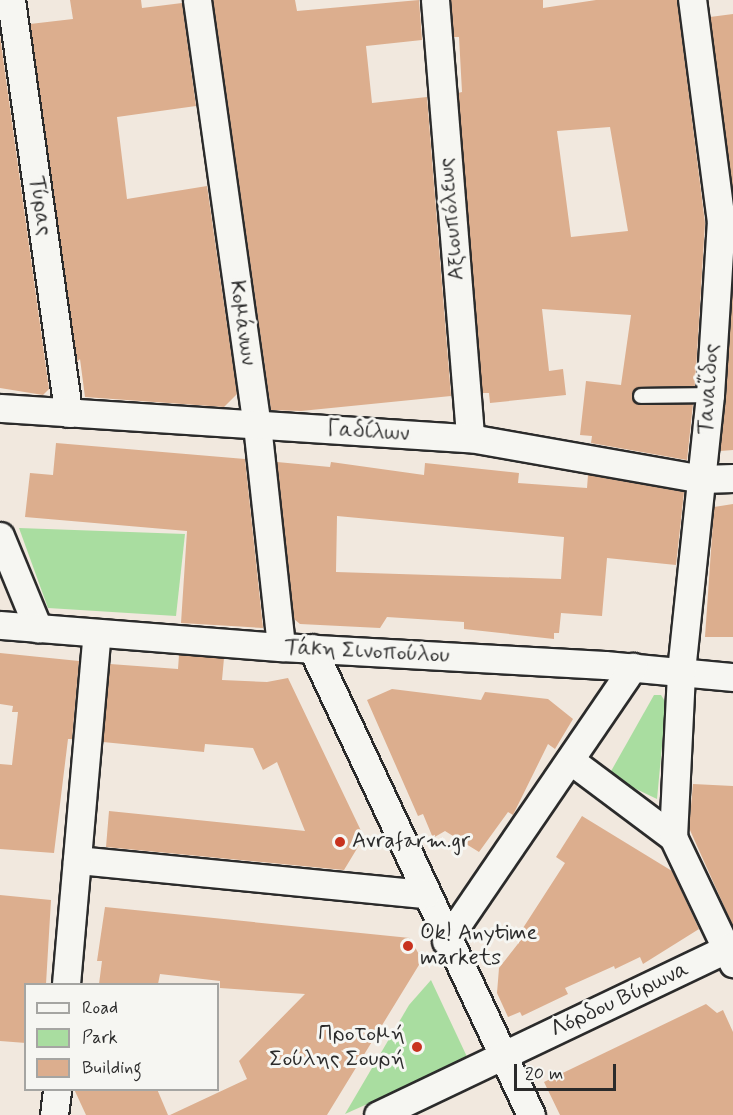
<!DOCTYPE html>
<html>
<head>
<meta charset="utf-8">
<style>
  body { margin:0 }
  #map { position:relative; width:733px; height:1115px; overflow:hidden; background:#f1e8de; font-family:Mynerve,sans-serif }
  div>[style] { position:absolute }
  .green>* { inset:0; background:#a9dda0 }
  .building>* { inset:0; background:#dcae8e }
  .roads { filter:drop-shadow(2px 0 #2b2b2b) drop-shadow(-2px 0 #2b2b2b) drop-shadow(0 2px #2b2b2b) drop-shadow(0 -2px #2b2b2b) }
  .service>* { height:14px; margin:-7px; padding:0 7px; transform-origin:7px; border-radius:7px; background:#f6f6f2 }
  .minor>* { height:27px; margin:-13.5px; padding:0 13.5px; transform-origin:13.5px; border-radius:13.5px; background:#f6f6f2 }
  .dots>* { width:16px; height:16px; translate:-50% -50%; box-sizing:border-box; border:3px solid #f6f6f2; border-radius:50% }
  span { translate:-50% -50%; white-space:nowrap; text-align:center; line-height:1.15; -webkit-text-stroke:6px #f6f6f2; paint-order:stroke }
  .street-label { font-size:22px; color:#2b2b2b }
  .poi-label { font-size:22px; color:#2b2b2b }
  .left { translate:0 -50%; text-align:left }
  .right { translate:-100% -50%; text-align:right }
  .legend { position:absolute; left:24px; top:983px; width:195px; height:108px; box-sizing:border-box; background:#f6f6f2; border:2px solid #a5a5a2; margin:0; padding:8px 10px; list-style:none; font-size:18px; color:#2b2b2b }
  .legend li { display:flex; align-items:center; gap:12px; height:30px }
  .legend b { width:30px; border:2px solid #a5a5a2 }
  .scale { position:absolute; left:514px; top:1064px; width:102px; height:27px; box-sizing:border-box; border:3px solid #2b2b2b; border-top:0; padding-left:8px; font-size:18px; line-height:21px; white-space:nowrap; color:#2b2b2b; -webkit-text-stroke:4px #f6f6f2; paint-order:stroke }
</style>
</head>
<body>
<div id="map">
  <div class="green">
    <div style="clip-path:polygon(19px 528px,185px 534px,176px 616px,48px 608px)"></div>
    <div style="clip-path:polygon(654px 695px,661px 695px,666px 703px,657px 799px,613px 778px,610px 773px)"></div>
    <div style="clip-path:polygon(431px 980px,468px 1059px,345px 1114px,409px 1005px)"></div>
  </div>
  <div class="building">
    <div style="clip-path:polygon(70px 0,141px 0,142px 8px,182px 3px,196px 106px,117px 117px,127px 199px,207px 186px,237px 394px,224px 407px,85px 397px,80px 359px,77px 362px,30px 24px,73px 19px)"></div>
    <div style="clip-path:polygon(213px 0,295px 0,297px 11px,419px 0,422px 40px,366px 46px,372px 103px,427px 97px,451px 396px,301px 411px,271px 410px)"></div>
    <div style="clip-path:polygon(evenodd,451px 0,543px 0,543px 8px,596px 0,677px 0,705px 223px,695px 386px,640px 387px,632px 397px,641px 405px,693px 404px,687px 460px,591px 443px,592px 436px,580px 435px,586px 381px,621px 385px,631px 315px,542px 309px,549px 371px,563px 369px,566px 395px,490px 403px,489px 393px,482px 393px,458px 93px,462px 92px,459px 37px,454px 37px,451px 0,610px 127px,628px 231px,571px 237px,557px 131px,610px 127px)"></div>
    <div style="clip-path:polygon(733px 14px,733px 192px,710px 17px)"></div>
    <div style="clip-path:polygon(0 36px,49px 389px,43px 395px,0 388px)"></div>
    <div style="clip-path:polygon(733px 281px,733px 450px,720px 451px,726px 397px)"></div>
    <div style="clip-path:polygon(56px 443px,245px 459px,263px 628px,181px 623px,187px 531px,25px 517px,30px 473px,53px 475px)"></div>
    <div style="clip-path:polygon(evenodd,277px 462px,330px 467px,331px 462px,424px 475px,425px 463px,519px 473px,518px 483px,587px 488px,588px 475px,684px 492px,676px 565px,607px 558px,602px 616px,561px 613px,559px 633px,554px 633px,554px 639px,464px 629px,464px 622px,387px 617px,380px 628px,300px 624px,294px 619px,277px 462px,337px 516px,564px 537px,561px 579px,336px 572px,337px 516px)"></div>
    <div style="clip-path:polygon(733px 504px,733px 637px,705px 637px,714px 507px)"></div>
    <div style="clip-path:polygon(0 653px,79px 661px,72px 739px,68px 739px,54px 853px,0 849px,0 764px,12px 765px,18px 712px,12px 712px,13px 706px,0 704px)"></div>
    <div style="clip-path:polygon(179px 655px,224px 658px,222px 680px,267px 682px,288px 678px,364px 837px,344px 870px,106px 847px,109px 811px,305px 831px,277px 762px,263px 770px,253px 748px,205px 744px,204px 752px,103px 742px,110px 664px,178px 669px)"></div>
    <div style="clip-path:polygon(392px 689px,481px 700px,485px 692px,548px 699px,573px 719px,555px 749px,548px 744px,513px 815px,508px 812px,479px 852px,445px 831px,433px 838px,423px 814px,418px 816px,367px 700px)"></div>
    <div style="clip-path:polygon(693px 784px,733px 786px,733px 926px,689px 828px)"></div>
    <div style="clip-path:polygon(582px 816px,672px 871px,699px 929px,643px 964px,640px 957px,615px 969px,614px 966px,565px 988px,568px 994px,522px 1016px,520px 1012px,508px 1017px,497px 993px,499px 968px,528px 931px,523px 928px,565px 863px,556px 857px)"></div>
    <div style="clip-path:polygon(0 895px,51px 900px,46px 984px,26px 984px,26px 1043px,0 1041px)"></div>
    <div style="clip-path:polygon(105px 907px,410px 938px,422px 960px,327px 1115px,170px 1115px,247px 1079px,239px 1061px,305px 994px,220px 988px,220px 981px,160px 974px,158px 984px,99px 984px,102px 961px,97px 961px)"></div>
    <div style="clip-path:polygon(706px 1004px,717px 1013px,723px 1010px,733px 1032px,733px 1115px,560px 1115px,544px 1082px)"></div>
    <div style="clip-path:polygon(74px 1089px,157px 1089px,168px 1115px,86px 1115px)"></div>
  </div>
  <div class="roads">
    <div class="service">
      <div style="left:641px;top:396px;width:69px;rotate:-0.8deg"></div>
    </div>
    <div class="minor">
      <div style="left:11px;top:0;width:417px;rotate:82.1deg"></div>
      <div style="left:197px;top:0;width:429px;rotate:82deg"></div>
      <div style="left:257px;top:425px;width:223px;rotate:83.8deg"></div>
      <div style="left:435px;top:0;width:439px;rotate:85.4deg"></div>
      <div style="left:0;top:408px;width:471px;rotate:3.7deg"></div>
      <div style="left:470px;top:438px;width:236px;rotate:10deg"></div>
      <div style="left:702px;top:479px;width:31px;rotate:-2deg"></div>
      <div style="left:0;top:536px;width:100px;rotate:67.6deg"></div>
      <div style="left:0;top:625px;width:282px;rotate:4.5deg"></div>
      <div style="left:281px;top:647px;width:324px;rotate:3.2deg"></div>
      <div style="left:605px;top:665px;width:129px;rotate:5.4deg"></div>
      <div style="left:312px;top:648px;width:516px;rotate:64.88deg"></div>
      <div style="left:570px;top:760px;width:129px;rotate:36.8deg"></div>
      <div style="left:673px;top:837px;width:140px;rotate:64.5deg"></div>
      <div style="left:673px;top:837px;width:166px;rotate:-87.2deg"></div>
      <div style="left:681px;top:671px;width:278px;rotate:-84deg"></div>
      <div style="left:710px;top:395px;width:173px;rotate:-86.4deg"></div>
      <div style="left:721px;top:222px;width:224px;rotate:-97.4deg"></div>
      <div style="left:77px;top:860px;width:350px;rotate:5.6deg"></div>
      <div style="left:446px;top:941px;width:332px;rotate:-55.7deg"></div>
      <div style="left:66px;top:984px;width:352px;rotate:-85deg"></div>
      <div style="left:54px;top:1115px;width:25px;rotate:-83deg"></div>
      <div style="left:378px;top:1115px;width:393px;rotate:-25.5deg"></div>
    </div>
  </div>
  <div class="dots">
    <div style="left:340px;top:842px;background:#c8321e"></div>
    <div style="left:408px;top:946px;background:#c8321e"></div>
    <div style="left:417px;top:1047px;background:#c8321e"></div>
  </div>
  <div class="street-label">
    <span style="left:40px;top:206px;rotate:82deg">Τύρας</span>
    <span style="left:452px;top:219px;rotate:-95deg">Αξιουπόλεως</span>
    <span style="left:242px;top:323px;rotate:82deg">Κομάνων</span>
    <span style="left:709px;top:389px;rotate:-86deg">Ταναΐδος</span>
    <span style="left:368px;top:432px;rotate:4deg">Γαδίλων</span>
    <span style="left:367px;top:652px;rotate:3deg">Τάκη Σινοπούλου</span>
    <span style="left:620px;top:1000px;rotate:-25deg">Λόρδου Βύρωνα</span>
  </div>
  <div class="poi-label">
    <span class="left" style="left:352px;top:842px">Avrafarm.gr</span>
    <span class="left" style="left:420px;top:946px">Ok! Anytime<br>markets</span>
    <span class="right" style="left:405px;top:1047px">Προτομή<br>Σούλης Σουρή</span>
  </div>
  <ul class="legend">
  <li><b style="height:8px;background:#f6f6f2"></b>Road</li>
  <li><b style="height:16px;background:#a9dda0"></b>Park</li>
  <li><b style="height:16px;background:#dcae8e"></b>Building</li>
  </ul>
  <div class="scale">20 m</div>
</div>
</body>
</html>
